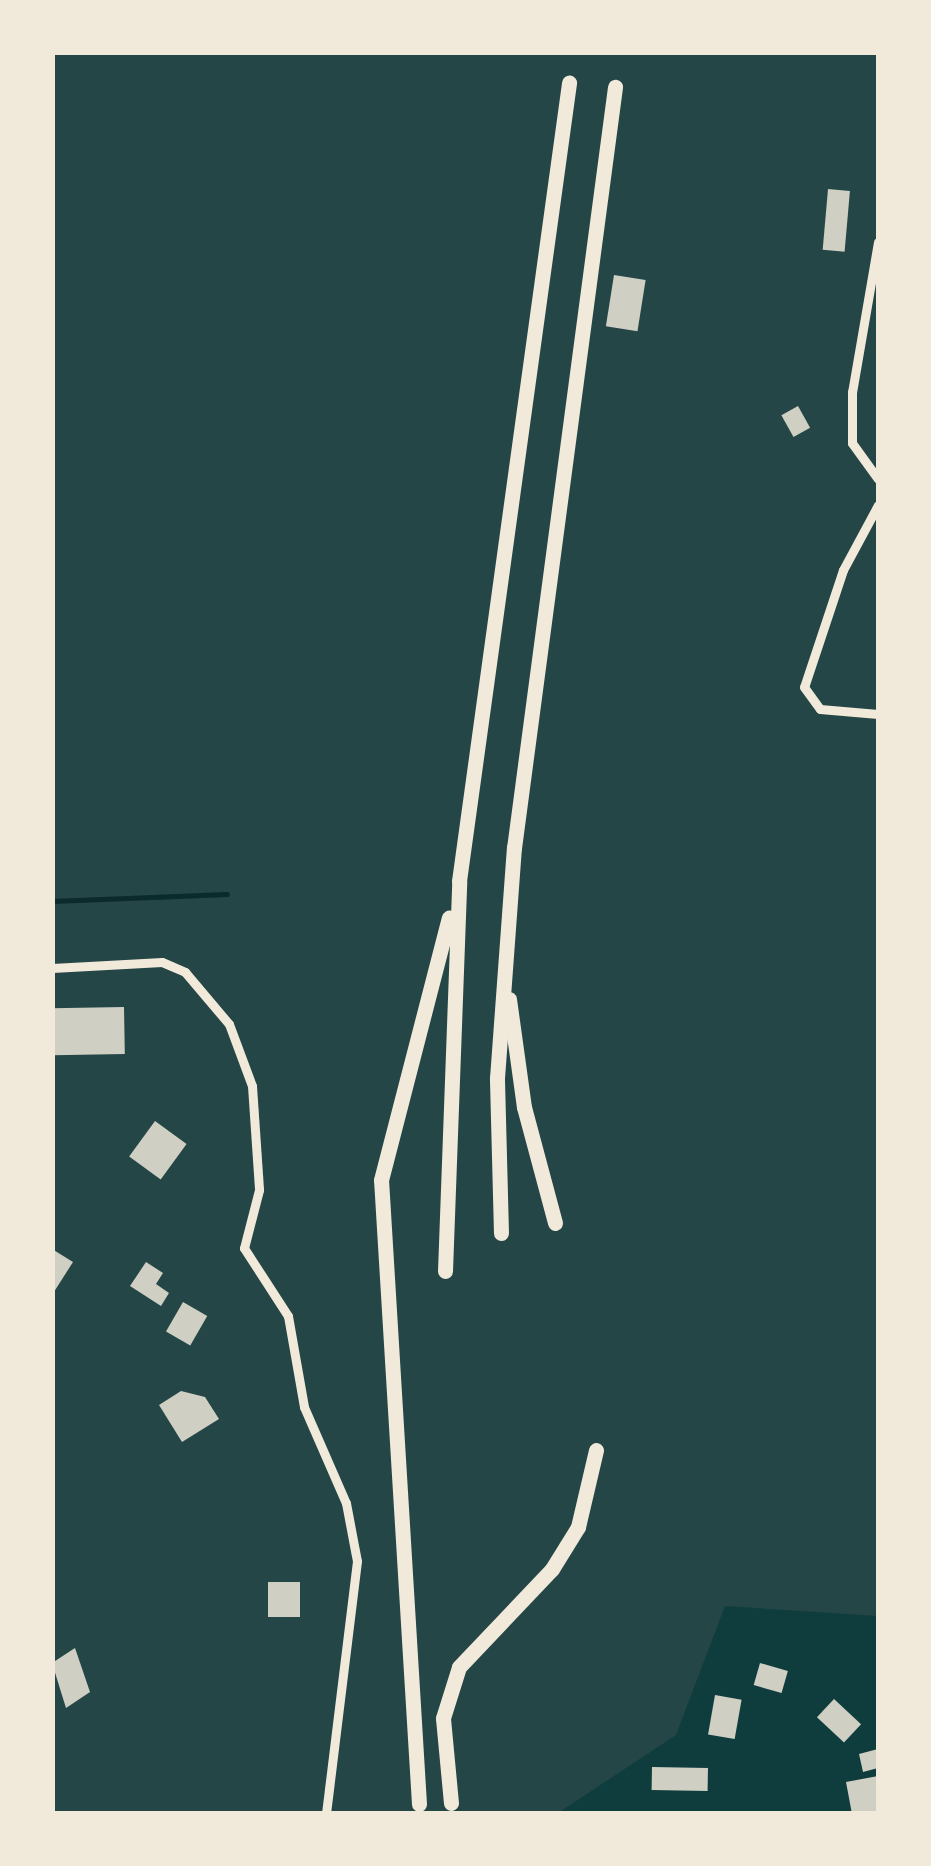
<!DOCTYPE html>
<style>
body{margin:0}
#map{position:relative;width:931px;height:1866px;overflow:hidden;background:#0f3d3e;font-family:"PT Serif",serif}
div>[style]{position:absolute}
.green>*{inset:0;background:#244646}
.stream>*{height:5px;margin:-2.5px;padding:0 2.5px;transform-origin:2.5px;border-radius:2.5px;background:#0a2a2b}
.building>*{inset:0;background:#cfcfc3;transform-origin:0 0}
.minor>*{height:9px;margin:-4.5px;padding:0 4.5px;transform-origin:4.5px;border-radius:4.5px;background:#f1e9da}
.motorway>*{height:15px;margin:-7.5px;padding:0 7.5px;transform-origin:7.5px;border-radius:7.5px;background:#f1e9da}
span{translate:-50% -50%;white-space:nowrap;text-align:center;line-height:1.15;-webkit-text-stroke:8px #f1e9da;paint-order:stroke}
.frame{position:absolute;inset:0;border:55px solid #f1e9da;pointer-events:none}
</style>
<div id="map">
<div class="green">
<i style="clip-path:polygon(52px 53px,878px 53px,878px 1616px,725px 1606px,676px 1735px,558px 1813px,53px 1813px)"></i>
</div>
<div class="stream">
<i style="left:52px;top:901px;width:175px;rotate:-2.3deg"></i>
</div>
<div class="building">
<i style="left:828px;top:189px;width:22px;height:61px;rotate:5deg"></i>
<i style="left:614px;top:275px;width:32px;height:52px;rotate:9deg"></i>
<i style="left:798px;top:406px;width:25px;height:19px;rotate:61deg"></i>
<i style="left:124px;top:1007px;width:47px;height:72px;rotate:89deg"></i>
<i style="left:155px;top:1121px;width:39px;height:44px;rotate:36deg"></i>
<i style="clip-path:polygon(52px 1249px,73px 1262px,52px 1295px)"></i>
<i style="clip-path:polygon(146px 1262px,163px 1273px,156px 1284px,169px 1293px,161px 1306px,130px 1286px)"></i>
<i style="left:183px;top:1302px;width:28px;height:34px;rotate:30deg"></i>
<i style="clip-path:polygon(181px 1391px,205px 1397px,219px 1419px,182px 1442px,159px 1405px)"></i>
<i style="left:268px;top:1582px;width:32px;height:35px"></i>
<i style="clip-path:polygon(75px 1648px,90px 1692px,66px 1708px,52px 1663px)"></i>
<i style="left:760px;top:1663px;width:29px;height:23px;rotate:16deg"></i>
<i style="left:715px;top:1695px;width:27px;height:40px;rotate:10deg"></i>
<i style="left:834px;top:1699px;width:37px;height:25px;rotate:43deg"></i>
<i style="clip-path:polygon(878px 1749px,878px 1768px,863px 1772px,859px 1754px)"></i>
<i style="left:652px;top:1767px;width:56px;height:23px;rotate:1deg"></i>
<i style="clip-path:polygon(878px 1776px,878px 1814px,852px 1814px,846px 1782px)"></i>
</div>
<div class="minor">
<i style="left:878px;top:242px;width:152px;rotate:99.8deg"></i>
<i style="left:852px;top:392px;width:51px;rotate:90deg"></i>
<i style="left:852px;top:443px;width:44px;rotate:54.2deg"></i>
<i style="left:878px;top:505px;width:74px;rotate:118.3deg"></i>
<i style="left:843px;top:570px;width:123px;rotate:108.4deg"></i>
<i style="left:804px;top:687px;width:27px;rotate:54deg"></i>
<i style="left:820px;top:709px;width:58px;rotate:4.9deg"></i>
<i style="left:52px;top:968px;width:110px;rotate:-3.1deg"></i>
<i style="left:162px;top:962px;width:25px;rotate:23deg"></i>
<i style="left:185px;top:972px;width:68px;rotate:49.8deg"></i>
<i style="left:229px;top:1024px;width:66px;rotate:69.6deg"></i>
<i style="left:252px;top:1086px;width:104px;rotate:86.1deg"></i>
<i style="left:259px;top:1190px;width:60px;rotate:104.5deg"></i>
<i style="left:244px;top:1248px;width:81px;rotate:57.1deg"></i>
<i style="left:288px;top:1316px;width:92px;rotate:80deg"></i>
<i style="left:304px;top:1407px;width:105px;rotate:66.4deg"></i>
<i style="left:346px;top:1503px;width:59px;rotate:79.3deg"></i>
<i style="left:357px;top:1561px;width:255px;rotate:97deg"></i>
</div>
<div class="motorway">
<i style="left:509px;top:999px;width:109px;rotate:82.1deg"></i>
<i style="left:524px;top:1107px;width:120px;rotate:75deg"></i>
<i style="left:501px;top:1233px;width:155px;rotate:-91.5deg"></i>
<i style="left:497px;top:1078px;width:231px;rotate:-85.8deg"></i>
<i style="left:514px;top:848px;width:768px;rotate:-82.44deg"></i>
<i style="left:445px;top:1271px;width:390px;rotate:-87.9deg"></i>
<i style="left:459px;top:881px;width:806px;rotate:-82.15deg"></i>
<i style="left:451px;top:1803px;width:85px;rotate:-95.4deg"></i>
<i style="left:443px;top:1718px;width:53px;rotate:-72.6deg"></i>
<i style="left:459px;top:1667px;width:135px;rotate:-46.5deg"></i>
<i style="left:552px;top:1569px;width:49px;rotate:-58.2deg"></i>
<i style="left:578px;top:1527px;width:79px;rotate:-76.8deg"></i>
<i style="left:419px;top:1804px;width:625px;rotate:-93.48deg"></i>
<i style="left:381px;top:1180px;width:271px;rotate:-75.5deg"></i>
</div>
<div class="frame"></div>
</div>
